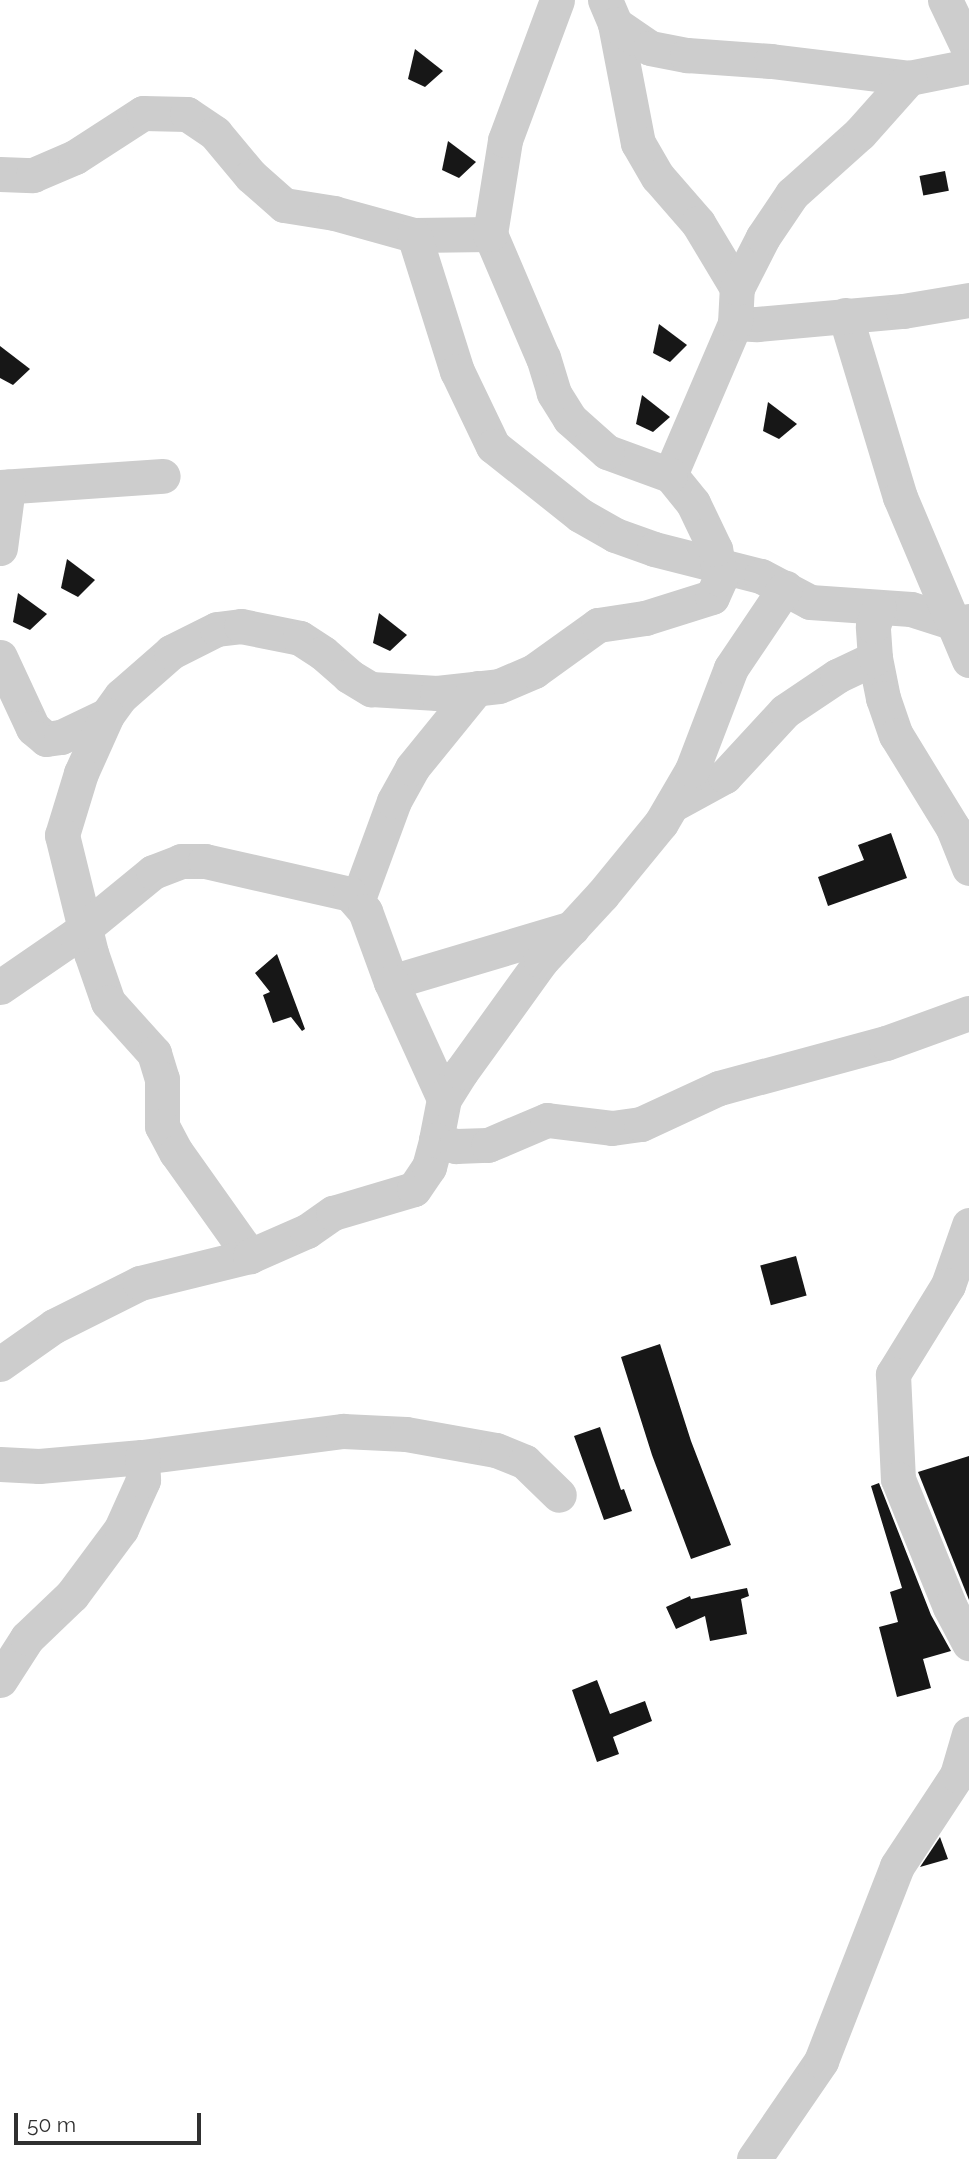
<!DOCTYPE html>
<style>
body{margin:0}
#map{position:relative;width:969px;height:2159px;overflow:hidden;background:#fff;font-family:Raleway,sans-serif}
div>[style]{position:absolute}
.building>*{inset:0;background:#171717;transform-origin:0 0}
.minor>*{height:35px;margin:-17.5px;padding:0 17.5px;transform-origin:17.5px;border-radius:17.5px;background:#cdcdcd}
span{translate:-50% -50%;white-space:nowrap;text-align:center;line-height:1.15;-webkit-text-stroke:7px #fff;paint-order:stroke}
.scale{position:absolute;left:14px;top:2113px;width:187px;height:32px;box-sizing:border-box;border:4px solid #303030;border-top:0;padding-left:9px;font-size:21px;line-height:24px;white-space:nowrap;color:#303030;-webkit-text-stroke:5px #fff;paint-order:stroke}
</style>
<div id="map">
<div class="building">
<i style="clip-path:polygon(415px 49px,443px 71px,425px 87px,408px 79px)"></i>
<i style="clip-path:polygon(448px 141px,476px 162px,459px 178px,442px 170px)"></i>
<i style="left:945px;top:171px;width:20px;height:26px;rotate:79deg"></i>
<i style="clip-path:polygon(659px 324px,687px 345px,670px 362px,653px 353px)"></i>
<i style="clip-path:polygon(0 346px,30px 369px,13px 385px,0 378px)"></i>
<i style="clip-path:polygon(642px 395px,670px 417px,653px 432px,636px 424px)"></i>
<i style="clip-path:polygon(768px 402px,797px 424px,779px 439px,763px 431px)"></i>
<i style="clip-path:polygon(67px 559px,95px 580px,78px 597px,61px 588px)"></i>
<i style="clip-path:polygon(18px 593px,47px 614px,30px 630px,13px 622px)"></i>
<i style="clip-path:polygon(379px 613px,407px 635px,390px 651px,373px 643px)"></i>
<i style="clip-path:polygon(891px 833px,907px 878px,828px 906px,818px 877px,864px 860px,858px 845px)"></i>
<i style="clip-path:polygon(277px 954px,305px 1029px,302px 1031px,291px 1017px,273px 1023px,263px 995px,270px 992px,255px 973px)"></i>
<i style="left:796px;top:1256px;width:41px;height:37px;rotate:75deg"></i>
<i style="clip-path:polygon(660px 1344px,691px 1441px,731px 1545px,691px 1559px,652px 1455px,621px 1357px)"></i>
<i style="clip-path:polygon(600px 1427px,621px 1490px,624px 1489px,632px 1511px,604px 1520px,574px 1436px)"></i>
<i style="clip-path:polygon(969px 1456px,969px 1600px,918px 1472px)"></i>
<i style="clip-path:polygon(879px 1483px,931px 1615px,951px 1651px,923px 1659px,931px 1688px,897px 1697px,879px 1627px,898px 1622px,890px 1592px,902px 1588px,871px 1486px)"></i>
<i style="clip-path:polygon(747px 1588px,749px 1596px,741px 1599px,747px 1634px,710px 1641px,705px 1616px,676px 1629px,666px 1607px,690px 1596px,691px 1599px)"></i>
<i style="clip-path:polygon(597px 1680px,610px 1714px,645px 1701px,652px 1721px,613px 1737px,619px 1754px,597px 1762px,572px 1690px)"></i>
<i style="clip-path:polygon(940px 1837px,948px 1859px,920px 1867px)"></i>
</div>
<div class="minor">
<i style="left:605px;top:0;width:26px;rotate:67deg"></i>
<i style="left:615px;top:24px;width:121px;rotate:79.1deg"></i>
<i style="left:638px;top:143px;width:39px;rotate:60deg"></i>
<i style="left:658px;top:177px;width:61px;rotate:49deg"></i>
<i style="left:698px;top:223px;width:76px;rotate:59deg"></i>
<i style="left:945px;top:0;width:55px;rotate:64.4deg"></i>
<i style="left:615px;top:24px;width:42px;rotate:34.4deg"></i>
<i style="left:650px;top:48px;width:38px;rotate:11deg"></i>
<i style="left:687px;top:55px;width:84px;rotate:4.1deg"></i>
<i style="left:771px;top:61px;width:139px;rotate:7deg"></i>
<i style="left:909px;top:78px;width:61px;rotate:-11.3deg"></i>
<i style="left:0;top:174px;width:33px;rotate:2deg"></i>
<i style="left:33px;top:175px;width:46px;rotate:-23.2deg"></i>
<i style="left:75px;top:157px;width:81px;rotate:-32.9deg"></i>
<i style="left:143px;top:113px;width:44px;rotate:1.3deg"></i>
<i style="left:187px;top:114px;width:34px;rotate:34deg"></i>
<i style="left:215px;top:133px;width:56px;rotate:50.1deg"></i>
<i style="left:251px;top:176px;width:44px;rotate:41.3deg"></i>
<i style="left:284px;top:205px;width:51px;rotate:9.1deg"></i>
<i style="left:334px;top:213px;width:83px;rotate:15.4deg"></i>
<i style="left:414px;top:235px;width:76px;rotate:-0.8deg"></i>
<i style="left:414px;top:235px;width:143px;rotate:72.5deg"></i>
<i style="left:457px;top:371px;width:83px;rotate:64.4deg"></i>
<i style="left:493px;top:446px;width:111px;rotate:38.4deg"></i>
<i style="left:580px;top:515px;width:40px;rotate:29.7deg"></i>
<i style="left:615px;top:535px;width:41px;rotate:19.7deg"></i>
<i style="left:654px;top:549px;width:110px;rotate:14.2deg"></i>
<i style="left:761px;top:576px;width:55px;rotate:28deg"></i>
<i style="left:810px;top:602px;width:101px;rotate:4deg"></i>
<i style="left:911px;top:609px;width:46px;rotate:17.7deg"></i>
<i style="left:955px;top:623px;width:14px;rotate:-8deg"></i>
<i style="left:845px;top:315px;width:190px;rotate:73.2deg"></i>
<i style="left:900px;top:497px;width:177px;rotate:67.1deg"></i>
<i style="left:735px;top:323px;width:22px;rotate:3deg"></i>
<i style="left:757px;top:324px;width:147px;rotate:-5.1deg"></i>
<i style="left:903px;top:311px;width:67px;rotate:-9.5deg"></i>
<i style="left:670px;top:475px;width:165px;rotate:-66.8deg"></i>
<i style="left:735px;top:323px;width:35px;rotate:-87deg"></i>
<i style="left:737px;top:288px;width:57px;rotate:-63deg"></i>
<i style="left:763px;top:237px;width:52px;rotate:-56deg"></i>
<i style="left:792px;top:194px;width:91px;rotate:-41.9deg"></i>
<i style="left:860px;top:133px;width:74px;rotate:-48.3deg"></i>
<i style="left:0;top:487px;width:163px;rotate:-3.9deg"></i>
<i style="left:0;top:548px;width:62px;rotate:-82.5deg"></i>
<i style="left:0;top:657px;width:78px;rotate:65.1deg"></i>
<i style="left:33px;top:728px;width:17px;rotate:40deg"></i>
<i style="left:46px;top:739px;width:15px;rotate:-8deg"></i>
<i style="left:61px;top:737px;width:51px;rotate:-25.6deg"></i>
<i style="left:107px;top:715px;width:24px;rotate:-54deg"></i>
<i style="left:121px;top:696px;width:67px;rotate:-41.3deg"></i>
<i style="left:171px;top:652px;width:51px;rotate:-26.6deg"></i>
<i style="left:217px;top:629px;width:24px;rotate:-7deg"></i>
<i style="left:241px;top:626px;width:60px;rotate:11.5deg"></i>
<i style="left:300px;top:638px;width:27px;rotate:33deg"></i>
<i style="left:323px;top:653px;width:35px;rotate:41deg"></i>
<i style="left:349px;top:676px;width:26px;rotate:31deg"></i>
<i style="left:371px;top:689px;width:66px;rotate:3.5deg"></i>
<i style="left:437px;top:693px;width:62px;rotate:-6.4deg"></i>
<i style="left:499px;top:686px;width:38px;rotate:-23deg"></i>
<i style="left:534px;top:671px;width:79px;rotate:-35.7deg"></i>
<i style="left:598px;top:625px;width:48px;rotate:-8.5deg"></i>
<i style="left:645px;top:618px;width:70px;rotate:-17.4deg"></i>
<i style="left:712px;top:597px;width:20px;rotate:-66deg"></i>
<i style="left:720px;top:579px;width:30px;rotate:-99deg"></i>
<i style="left:715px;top:549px;width:51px;rotate:-115.6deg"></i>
<i style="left:693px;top:503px;width:36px;rotate:-129deg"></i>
<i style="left:670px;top:475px;width:67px;rotate:-159.9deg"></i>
<i style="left:607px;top:452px;width:50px;rotate:-138.3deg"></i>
<i style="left:570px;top:419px;width:31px;rotate:-122deg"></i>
<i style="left:554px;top:393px;width:37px;rotate:-107deg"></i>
<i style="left:543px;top:358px;width:135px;rotate:-113.1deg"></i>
<i style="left:490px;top:234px;width:95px;rotate:-80.9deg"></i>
<i style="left:505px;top:140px;width:149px;rotate:-69.6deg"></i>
<i style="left:875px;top:658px;width:41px;rotate:78.7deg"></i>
<i style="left:883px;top:698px;width:39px;rotate:71deg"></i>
<i style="left:896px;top:735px;width:109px;rotate:58.5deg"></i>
<i style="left:953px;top:828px;width:43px;rotate:68.2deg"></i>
<i style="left:107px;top:715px;width:64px;rotate:114.1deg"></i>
<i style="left:81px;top:773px;width:65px;rotate:107deg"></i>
<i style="left:62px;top:835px;width:122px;rotate:76.2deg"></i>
<i style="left:91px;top:953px;width:52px;rotate:70.9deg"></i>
<i style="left:108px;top:1002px;width:69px;rotate:48deg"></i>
<i style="left:154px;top:1053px;width:27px;rotate:73deg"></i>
<i style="left:162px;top:1079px;width:47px;rotate:90deg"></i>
<i style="left:162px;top:1126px;width:30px;rotate:62deg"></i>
<i style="left:176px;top:1152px;width:128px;rotate:54.6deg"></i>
<i style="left:672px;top:805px;width:60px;rotate:-28.7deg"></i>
<i style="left:725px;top:776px;width:88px;rotate:-47.3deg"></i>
<i style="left:785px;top:711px;width:63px;rotate:-33.9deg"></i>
<i style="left:837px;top:676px;width:42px;rotate:-25.3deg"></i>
<i style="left:875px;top:658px;width:32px;rotate:-94deg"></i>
<i style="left:873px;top:626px;width:19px;rotate:-72deg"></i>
<i style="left:358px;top:899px;width:104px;rotate:-69.8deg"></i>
<i style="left:394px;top:801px;width:38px;rotate:-61deg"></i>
<i style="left:412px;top:768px;width:103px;rotate:-50.9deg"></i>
<i style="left:391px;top:982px;width:189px;rotate:-16.6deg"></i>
<i style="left:0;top:987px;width:92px;rotate:-34.4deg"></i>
<i style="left:76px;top:935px;width:99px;rotate:-39.3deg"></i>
<i style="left:153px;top:872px;width:30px;rotate:-21deg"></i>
<i style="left:181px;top:861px;width:24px"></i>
<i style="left:205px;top:861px;width:149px;rotate:12.8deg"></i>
<i style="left:350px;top:894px;width:23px;rotate:49deg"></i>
<i style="left:365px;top:911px;width:76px;rotate:69.9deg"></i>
<i style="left:391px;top:982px;width:128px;rotate:65.6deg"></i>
<i style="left:436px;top:1140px;width:42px;rotate:-79deg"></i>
<i style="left:444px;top:1099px;width:32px;rotate:-58deg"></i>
<i style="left:461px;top:1072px;width:137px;rotate:-54.2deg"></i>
<i style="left:541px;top:961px;width:90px;rotate:-47.3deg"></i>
<i style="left:602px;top:895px;width:93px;rotate:-50.7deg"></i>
<i style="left:661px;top:823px;width:61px;rotate:-59.7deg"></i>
<i style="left:692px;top:770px;width:109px;rotate:-69.1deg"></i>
<i style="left:731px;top:668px;width:97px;rotate:-56deg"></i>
<i style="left:969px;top:1225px;width:64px;rotate:109.3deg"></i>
<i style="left:948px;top:1285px;width:105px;rotate:121.7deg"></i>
<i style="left:893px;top:1374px;width:105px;rotate:87.3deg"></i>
<i style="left:898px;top:1479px;width:138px;rotate:67.9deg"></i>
<i style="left:950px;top:1607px;width:41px;rotate:62.2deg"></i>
<i style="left:0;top:1364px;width:66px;rotate:-35.1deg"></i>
<i style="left:54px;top:1326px;width:96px;rotate:-26.6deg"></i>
<i style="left:140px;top:1283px;width:113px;rotate:-13.8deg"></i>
<i style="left:250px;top:1256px;width:62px;rotate:-23.7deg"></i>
<i style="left:307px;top:1231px;width:32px;rotate:-35deg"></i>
<i style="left:333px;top:1213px;width:84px;rotate:-16.5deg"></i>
<i style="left:414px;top:1189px;width:27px;rotate:-56deg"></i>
<i style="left:429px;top:1167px;width:28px;rotate:-75deg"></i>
<i style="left:436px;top:1140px;width:21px;rotate:17deg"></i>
<i style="left:456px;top:1146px;width:32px;rotate:-2deg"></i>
<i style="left:488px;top:1145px;width:64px;rotate:-23deg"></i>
<i style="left:547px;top:1120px;width:65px;rotate:7deg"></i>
<i style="left:612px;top:1128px;width:29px;rotate:-8deg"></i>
<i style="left:641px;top:1124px;width:86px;rotate:-24.8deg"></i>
<i style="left:719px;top:1088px;width:173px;rotate:-15.1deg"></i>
<i style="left:886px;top:1043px;width:88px;rotate:-19.9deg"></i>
<i style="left:0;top:1464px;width:39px;rotate:3deg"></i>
<i style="left:39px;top:1466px;width:103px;rotate:-5deg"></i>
<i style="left:142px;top:1457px;width:203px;rotate:-7.4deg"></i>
<i style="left:343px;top:1431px;width:63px;rotate:2.7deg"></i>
<i style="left:406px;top:1434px;width:91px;rotate:10.1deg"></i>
<i style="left:496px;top:1450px;width:31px;rotate:22deg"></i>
<i style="left:525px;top:1462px;width:47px;rotate:44.1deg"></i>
<i style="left:0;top:1680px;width:50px;rotate:-57.3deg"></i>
<i style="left:27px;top:1638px;width:62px;rotate:-43.7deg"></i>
<i style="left:72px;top:1595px;width:82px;rotate:-53.4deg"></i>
<i style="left:121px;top:1529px;width:54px;rotate:-65.8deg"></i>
<i style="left:143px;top:1480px;width:23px;rotate:-92deg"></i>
<i style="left:754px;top:2159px;width:119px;rotate:-55.6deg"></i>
<i style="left:821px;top:2061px;width:209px;rotate:-68.7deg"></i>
<i style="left:897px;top:1866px;width:109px;rotate:-56.6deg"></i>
<i style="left:957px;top:1775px;width:43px;rotate:-73.7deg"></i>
</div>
<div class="scale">50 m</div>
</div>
